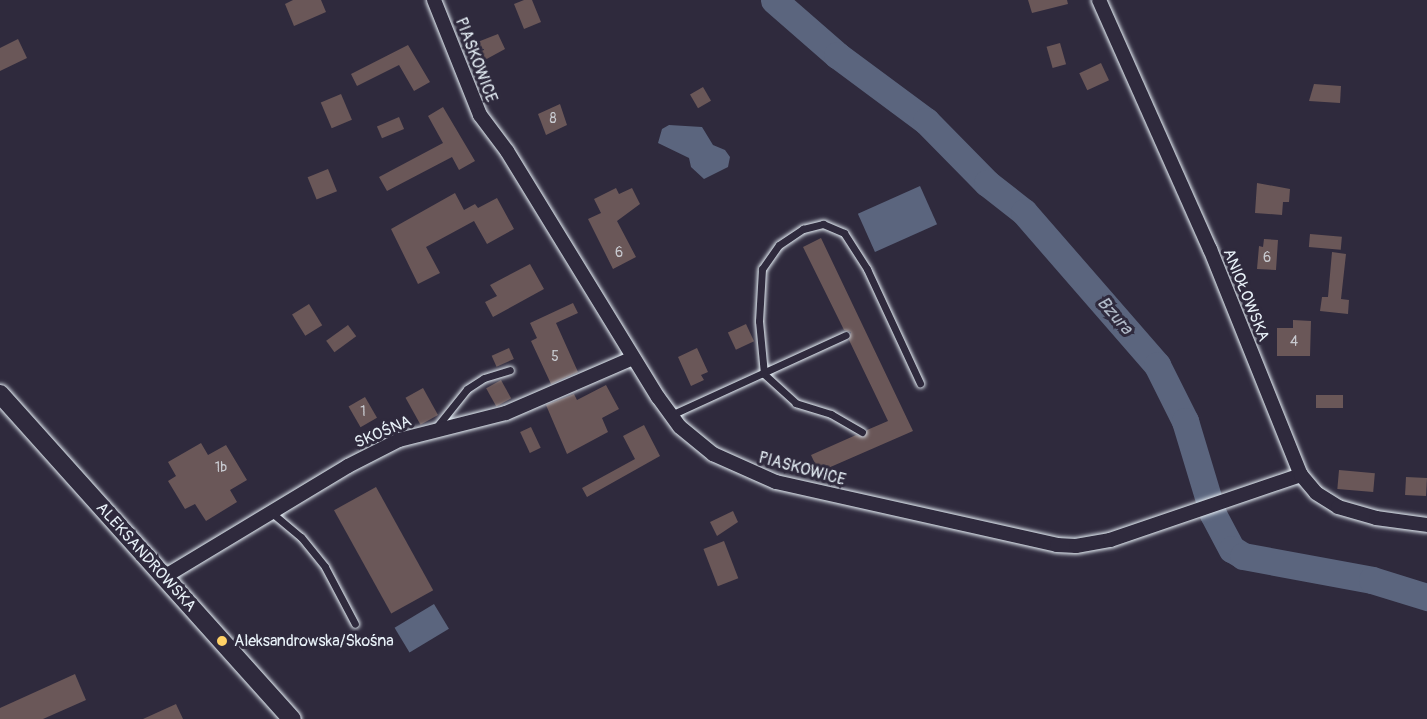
<!DOCTYPE html>
<meta charset="utf-8">
<style>
body{margin:0}
#map{position:relative;width:1427px;height:719px;overflow:hidden;background:#2f2a3d;font-family:Pangolin,sans-serif}
div>[style]{position:absolute}
.water>*{inset:0;background:#5b657e;transform-origin:0 0}
.river>*{height:27px;margin:-13.5px;padding:0 13.5px;transform-origin:13.5px;border-radius:13.5px;background:#5b657e}
.building>*{inset:0;background:#6a5758;transform-origin:0 0}
.roads{filter:drop-shadow(0 0 2px #e8f1f8) drop-shadow(0 0 2px #e8f1f8)}
.service>*{height:7px;margin:-3.5px;padding:0 3.5px;transform-origin:3.5px;border-radius:3.5px;background:#2f2a3d}
.minor>*{height:14px;margin:-7px;padding:0 7px;transform-origin:7px;border-radius:7px;background:#2f2a3d}
.secondary>*{height:18px;margin:-9px;padding:0 9px;transform-origin:9px;border-radius:9px;background:#2f2a3d}
.dots>*{width:16px;height:16px;translate:-50% -50%;box-sizing:border-box;border:3px solid #2f2a3d;border-radius:50%}
span{translate:-50% -50%;white-space:nowrap;text-align:center;line-height:1.15;-webkit-text-stroke:6px #2f2a3d;paint-order:stroke}
.number-label{font-size:14px;color:#c8cad0}
.number-label span{-webkit-text-stroke-width:0}
.street-label{font-size:16px;color:#e8f1f8}
.poi-label{font-size:16px;color:#e8f1f8}
.left{translate:0 -50%;text-align:left}
.water-label{font-size:18px;color:#b0b9c7;font-style:italic}
</style>
<div id="map">
<div class="water">
<i style="clip-path:polygon(669px 125px,702px 127px,713px 145px,725px 150px,730px 157px,728px 167px,704px 179px,691px 167px,689px 158px,658px 143px,662px 129px)"></i>
<i style="left:920px;top:186px;width:42px;height:68px;rotate:66deg"></i>
<i style="left:434px;top:604px;width:29px;height:46px;rotate:59deg"></i>
</div>
<div class="river">
<i style="left:774px;top:0;width:84px;rotate:41.1deg"></i>
<i style="left:837px;top:55px;width:111px;rotate:36.6deg"></i>
<i style="left:926px;top:121px;width:87px;rotate:45.5deg"></i>
<i style="left:987px;top:183px;width:47px;rotate:38.1deg"></i>
<i style="left:1024px;top:212px;width:203px;rotate:49deg"></i>
<i style="left:1157px;top:365px;width:63px;rotate:63.4deg"></i>
<i style="left:1185px;top:421px;width:97px;rotate:73.2deg"></i>
<i style="left:1213px;top:514px;width:40px;rotate:62deg"></i>
<i style="left:1232px;top:549px;width:13px;rotate:32deg"></i>
<i style="left:1243px;top:556px;width:131px;rotate:10.5deg"></i>
<i style="left:1372px;top:580px;width:58px;rotate:17.2deg"></i>
</div>
<div class="building">
<i style="clip-path:polygon(293px 0,321px 0,326px 12px,294px 26px,285px 4px)"></i>
<i style="clip-path:polygon(524px 0,532px 0,541px 22px,524px 29px,514px 4px)"></i>
<i style="clip-path:polygon(1028px 0,1067px 0,1068px 4px,1032px 13px)"></i>
<i style="clip-path:polygon(498px 34px,505px 49px,483px 61px,475px 43px)"></i>
<i style="clip-path:polygon(18px 39px,27px 58px,0 71px,0 48px)"></i>
<i style="left:1060px;top:43px;width:22px;height:14px;rotate:74deg"></i>
<i style="clip-path:polygon(408px 45px,430px 82px,414px 91px,399px 65px,357px 86px,351px 74px)"></i>
<i style="left:1101px;top:63px;width:19px;height:24px;rotate:65deg"></i>
<i style="clip-path:polygon(1314px 84px,1341px 86px,1340px 103px,1309px 101px)"></i>
<i style="left:703px;top:87px;width:16px;height:15px;rotate:60deg"></i>
<i style="left:341px;top:94px;width:28px;height:22px;rotate:67deg"></i>
<i style="clip-path:polygon(560px 104px,567px 125px,546px 135px,538px 114px)"></i>
<i style="clip-path:polygon(443px 107px,475px 161px,459px 170px,452px 157px,387px 191px,379px 177px,443px 143px,428px 116px)"></i>
<i style="left:399px;top:117px;width:13px;height:24px;rotate:67deg"></i>
<i style="left:328px;top:169px;width:24px;height:22px;rotate:68deg"></i>
<i style="clip-path:polygon(1257px 183px,1290px 189px,1289px 202px,1283px 202px,1282px 215px,1255px 213px)"></i>
<i style="clip-path:polygon(616px 188px,619px 194px,632px 188px,640px 204px,617px 221px,636px 257px,613px 269px,588px 219px,601px 213px,594px 199px)"></i>
<i style="clip-path:polygon(455px 193px,464px 210px,475px 204px,478px 208px,497px 198px,514px 229px,487px 244px,474px 221px,426px 247px,440px 273px,418px 284px,391px 229px)"></i>
<i style="left:1310px;top:234px;width:32px;height:13px;rotate:5deg"></i>
<i style="clip-path:polygon(821px 238px,913px 431px,819px 472px,811px 455px,856px 435px,864px 437px,867px 430px,888px 421px,849px 340px,851px 332px,844px 330px,803px 247px)"></i>
<i style="clip-path:polygon(1264px 239px,1278px 240px,1276px 270px,1257px 269px,1259px 246px,1263px 247px)"></i>
<i style="clip-path:polygon(1332px 252px,1346px 254px,1341px 299px,1349px 300px,1348px 314px,1320px 311px,1322px 297px,1328px 297px)"></i>
<i style="clip-path:polygon(530px 264px,544px 289px,493px 317px,485px 302px,497px 296px,490px 285px)"></i>
<i style="clip-path:polygon(573px 303px,578px 313px,556px 323px,578px 372px,551px 384px,531px 341px,537px 338px,530px 323px)"></i>
<i style="left:309px;top:304px;width:25px;height:20px;rotate:58deg"></i>
<i style="clip-path:polygon(1293px 320px,1311px 321px,1310px 356px,1277px 356px,1277px 328px,1293px 328px)"></i>
<i style="left:746px;top:324px;width:19px;height:20px;rotate:65deg"></i>
<i style="left:348px;top:325px;width:14px;height:27px;rotate:54deg"></i>
<i style="left:509px;top:348px;width:12px;height:19px;rotate:66deg"></i>
<i style="clip-path:polygon(697px 348px,708px 372px,701px 375px,704px 380px,691px 386px,678px 357px)"></i>
<i style="left:501px;top:380px;width:21px;height:17px;rotate:61deg"></i>
<i style="clip-path:polygon(606px 385px,619px 409px,602px 418px,608px 432px,567px 454px,546px 405px,574px 394px,577px 400px)"></i>
<i style="left:423px;top:388px;width:31px;height:20px;rotate:61deg"></i>
<i style="left:1343px;top:395px;width:13px;height:27px;rotate:90deg"></i>
<i style="left:365px;top:397px;width:24px;height:19px;rotate:60deg"></i>
<i style="clip-path:polygon(644px 425px,660px 456px,587px 497px,582px 488px,635px 459px,623px 436px)"></i>
<i style="left:531px;top:427px;width:23px;height:12px;rotate:65deg"></i>
<i style="clip-path:polygon(201px 443px,208px 455px,226px 445px,247px 480px,230px 490px,237px 502px,206px 521px,195px 504px,185px 509px,168px 481px,176px 476px,168px 462px)"></i>
<i style="left:1339px;top:470px;width:36px;height:19px;rotate:5deg"></i>
<i style="left:1406px;top:477px;width:21px;height:18px;rotate:3deg"></i>
<i style="left:376px;top:487px;width:118px;height:48px;rotate:61deg"></i>
<i style="clip-path:polygon(733px 511px,738px 522px,717px 536px,710px 522px)"></i>
<i style="left:724px;top:541px;width:40px;height:22px;rotate:69deg"></i>
<i style="clip-path:polygon(75px 674px,86px 700px,43px 719px,0 719px,0 708px)"></i>
<i style="clip-path:polygon(176px 704px,183px 719px,143px 719px)"></i>
</div>
<div class="roads">
<div class="service">
<i style="left:671px;top:415px;width:192px;rotate:-24.6deg"></i>
<i style="left:435px;top:429px;width:51px;rotate:-51.3deg"></i>
<i style="left:467px;top:389px;width:20px;rotate:-33deg"></i>
<i style="left:484px;top:378px;width:27px;rotate:-17deg"></i>
<i style="left:862px;top:432px;width:36px;rotate:-150deg"></i>
<i style="left:831px;top:414px;width:37px;rotate:-163deg"></i>
<i style="left:796px;top:403px;width:43px;rotate:-137.8deg"></i>
<i style="left:764px;top:374px;width:53px;rotate:-95.4deg"></i>
<i style="left:759px;top:321px;width:52px;rotate:-86.7deg"></i>
<i style="left:762px;top:269px;width:29px;rotate:-55deg"></i>
<i style="left:779px;top:245px;width:29px;rotate:-34deg"></i>
<i style="left:803px;top:229px;width:21px;rotate:-14deg"></i>
<i style="left:823px;top:224px;width:23px;rotate:23deg"></i>
<i style="left:844px;top:233px;width:43px;rotate:57.4deg"></i>
<i style="left:867px;top:269px;width:126px;rotate:65.1deg"></i>
<i style="left:272px;top:513px;width:38px;rotate:40deg"></i>
<i style="left:301px;top:537px;width:38px;rotate:51deg"></i>
<i style="left:325px;top:567px;width:64px;rotate:62.2deg"></i>
</div>
<div class="minor">
<i style="left:434px;top:0;width:124px;rotate:68.2deg"></i>
<i style="left:480px;top:115px;width:45px;rotate:53.1deg"></i>
<i style="left:507px;top:151px;width:289px;rotate:58.5deg"></i>
<i style="left:658px;top:397px;width:37px;rotate:54deg"></i>
<i style="left:680px;top:427px;width:43px;rotate:39.3deg"></i>
<i style="left:713px;top:454px;width:69px;rotate:24deg"></i>
<i style="left:776px;top:482px;width:288px;rotate:12.6deg"></i>
<i style="left:1057px;top:545px;width:19px;rotate:3deg"></i>
<i style="left:1076px;top:546px;width:35px;rotate:-10deg"></i>
<i style="left:1110px;top:540px;width:202px;rotate:-18.8deg"></i>
<i style="left:1099px;top:0;width:273px;rotate:66deg"></i>
<i style="left:1210px;top:249px;width:244px;rotate:68.1deg"></i>
<i style="left:1301px;top:475px;width:23px;rotate:50deg"></i>
<i style="left:1316px;top:493px;width:26px;rotate:32deg"></i>
<i style="left:1338px;top:507px;width:40px;rotate:16deg"></i>
<i style="left:1376px;top:518px;width:51px;rotate:7.8deg"></i>
<i style="left:164px;top:577px;width:215px;rotate:-31.1deg"></i>
<i style="left:348px;top:466px;width:57px;rotate:-27deg"></i>
<i style="left:399px;top:440px;width:110px;rotate:-14.2deg"></i>
<i style="left:506px;top:413px;width:138px;rotate:-23.4deg"></i>
</div>
<div class="secondary">
<i style="left:0;top:394px;width:437px;rotate:48.1deg"></i>
</div>
</div>
<div class="dots">
<i style="left:222px;top:641px;background:#ffd166"></i>
</div>
<div class="number-label">
<span style="left:553px;top:119px">8</span>
<span style="left:619px;top:253px">6</span>
<span style="left:1267px;top:258px">6</span>
<span style="left:1294px;top:342px">4</span>
<span style="left:555px;top:357px">5</span>
<span style="left:363px;top:412px">1</span>
<span style="left:221px;top:468px">1b</span>
</div>
<div class="street-label">
<span style="left:476px;top:60px;rotate:69deg">PIASKOWICE</span>
<span style="left:1246px;top:295px;rotate:68deg">ANIOŁOWSKA</span>
<span style="left:383px;top:432px;rotate:-23deg">SKOŚNA</span>
<span style="left:802px;top:469px;rotate:15deg">PIASKOWICE</span>
<span style="left:146px;top:557px;rotate:48deg">ALEKSANDROWSKA</span>
</div>
<div class="poi-label">
<span class="left" style="left:234px;top:641px">Aleksandrowska/Skośna</span>
</div>
<div class="water-label">
<span style="left:1114px;top:316px;rotate:49deg">Bzura</span>
</div>
</div>
